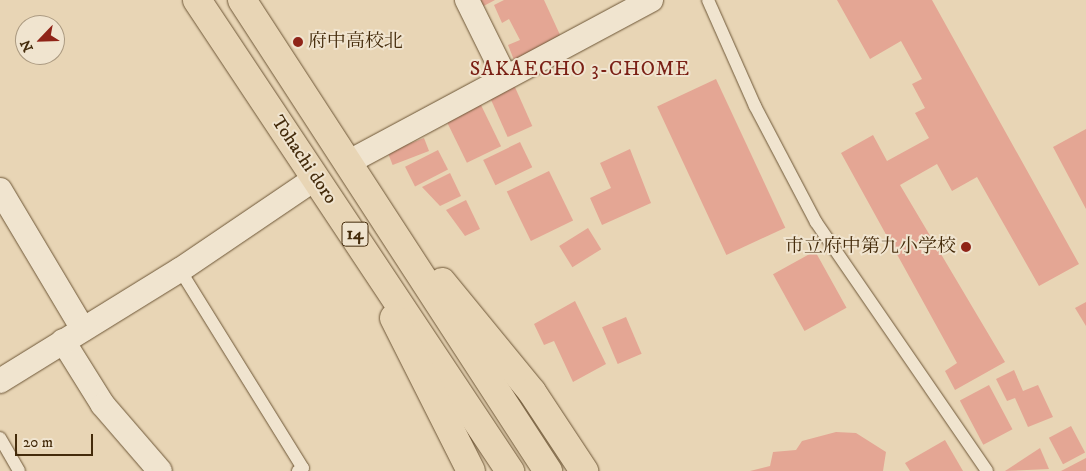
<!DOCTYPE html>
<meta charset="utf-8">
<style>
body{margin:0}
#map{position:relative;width:1086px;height:471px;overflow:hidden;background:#e8d5b5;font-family:"IM FELL DW Pica","Noto Serif JP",serif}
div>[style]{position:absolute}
.building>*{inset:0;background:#e4a694;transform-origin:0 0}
.roads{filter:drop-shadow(0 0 1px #6d5636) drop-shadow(0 0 1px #6d5636)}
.lane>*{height:12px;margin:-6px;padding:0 6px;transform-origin:6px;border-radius:6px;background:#f0e4cf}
.street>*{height:24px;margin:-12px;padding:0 12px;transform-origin:12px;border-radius:12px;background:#f0e4cf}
.primary>*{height:28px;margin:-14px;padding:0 14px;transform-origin:14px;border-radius:14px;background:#e8d5b5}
.dots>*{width:14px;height:14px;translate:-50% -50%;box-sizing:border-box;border:2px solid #f0e4cf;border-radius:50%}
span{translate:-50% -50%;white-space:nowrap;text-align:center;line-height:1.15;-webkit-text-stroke:4px #f0e4cf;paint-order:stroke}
.shield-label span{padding:1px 4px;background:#f0e4cf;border:1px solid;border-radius:4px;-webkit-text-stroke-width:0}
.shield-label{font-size:18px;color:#442b0b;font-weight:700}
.poi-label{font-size:19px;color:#442b0b}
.left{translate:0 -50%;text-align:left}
.right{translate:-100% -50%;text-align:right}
.street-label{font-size:19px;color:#442b0b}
.neighbourhood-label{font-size:20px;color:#7a1f14;letter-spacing:1px}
.north{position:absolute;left:15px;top:15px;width:50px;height:50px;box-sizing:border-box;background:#f0e4cf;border:1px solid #ab9a81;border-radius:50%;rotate:246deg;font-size:14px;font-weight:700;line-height:20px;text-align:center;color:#442b0b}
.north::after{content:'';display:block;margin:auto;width:18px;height:22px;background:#8f2418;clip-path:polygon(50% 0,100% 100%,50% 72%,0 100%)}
.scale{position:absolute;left:15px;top:434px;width:78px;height:22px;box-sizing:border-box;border:2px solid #442b0b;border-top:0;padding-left:6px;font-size:15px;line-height:18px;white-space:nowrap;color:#442b0b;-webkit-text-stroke:4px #f0e4cf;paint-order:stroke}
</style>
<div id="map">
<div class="building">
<i style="clip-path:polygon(474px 0,495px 0,478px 9px)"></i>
<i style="clip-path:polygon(504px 0,544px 0,561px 37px,514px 60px,508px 45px,520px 40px,509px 19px,502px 23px,494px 5px)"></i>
<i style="clip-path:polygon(837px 0,932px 0,1079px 264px,1039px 286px,977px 177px,952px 191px,937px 164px,900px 185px,1005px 362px,955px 390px,945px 371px,957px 363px,841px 153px,873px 135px,887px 161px,929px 138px,915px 113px,925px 108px,912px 84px,922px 79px,901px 41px,870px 59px)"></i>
<i style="left:716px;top:79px;width:164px;height:65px;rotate:65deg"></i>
<i style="left:514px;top:85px;width:45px;height:27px;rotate:66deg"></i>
<i style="left:480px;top:103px;width:48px;height:38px;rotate:64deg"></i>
<i style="clip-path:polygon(1086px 129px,1086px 209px,1053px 147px)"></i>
<i style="left:424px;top:138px;width:14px;height:39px;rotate:69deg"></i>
<i style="left:520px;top:142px;width:28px;height:41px;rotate:64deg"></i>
<i style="clip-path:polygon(630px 149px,651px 203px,602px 225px,590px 198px,611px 188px,600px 163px)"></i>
<i style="left:438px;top:150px;width:22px;height:37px;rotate:63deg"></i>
<i style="left:549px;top:171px;width:55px;height:47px;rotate:64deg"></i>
<i style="clip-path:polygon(450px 173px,461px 196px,440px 206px,422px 187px)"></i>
<i style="clip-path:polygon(466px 200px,480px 229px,465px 236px,446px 210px)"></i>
<i style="left:588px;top:228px;width:25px;height:34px;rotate:58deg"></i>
<i style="left:815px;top:251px;width:65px;height:48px;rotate:61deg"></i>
<i style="clip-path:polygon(575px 301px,606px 364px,573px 382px,554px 341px,544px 345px,534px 324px)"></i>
<i style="clip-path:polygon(1086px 302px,1086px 326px,1075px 308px)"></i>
<i style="left:626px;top:317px;width:40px;height:26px;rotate:67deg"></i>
<i style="clip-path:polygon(1014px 370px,1023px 391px,1038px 385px,1053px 417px,1028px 427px,1015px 398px,1007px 401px,996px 379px)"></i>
<i style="left:989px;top:385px;width:50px;height:33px;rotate:62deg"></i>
<i style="left:1071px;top:426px;width:30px;height:25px;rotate:62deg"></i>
<i style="clip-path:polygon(836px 432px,856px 433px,886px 452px,883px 471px,750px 471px,770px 466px,773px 452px,796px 450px,802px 441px)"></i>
<i style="clip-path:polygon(945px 440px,963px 471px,910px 471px,905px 463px)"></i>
<i style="clip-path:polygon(1040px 448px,1049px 469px,1005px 471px)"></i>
<i style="clip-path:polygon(1086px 458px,1086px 471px,1061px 471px)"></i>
</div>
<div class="roads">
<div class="lane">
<i style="left:708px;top:0;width:116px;rotate:66.1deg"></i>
<i style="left:755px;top:106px;width:131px;rotate:62.3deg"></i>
<i style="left:816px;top:222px;width:302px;rotate:55.5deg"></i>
<i style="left:180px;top:270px;width:233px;rotate:58.2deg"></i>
<i style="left:303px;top:468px;width:6px;rotate:149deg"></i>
<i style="left:0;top:438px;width:38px;rotate:60deg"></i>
</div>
<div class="street">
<i style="left:467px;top:0;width:84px;rotate:63.7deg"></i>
<i style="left:347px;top:163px;width:345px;rotate:-28.2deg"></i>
<i style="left:0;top:190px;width:162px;rotate:59.2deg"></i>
<i style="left:63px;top:341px;width:75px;rotate:58deg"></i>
<i style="left:103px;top:405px;width:87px;rotate:49.2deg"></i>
<i style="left:0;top:381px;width:211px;rotate:-31.7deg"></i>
<i style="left:180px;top:270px;width:164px;rotate:-34.1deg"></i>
</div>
<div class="primary">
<i style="left:197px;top:0;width:566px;rotate:56.39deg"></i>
<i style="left:242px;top:0;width:562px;rotate:56.99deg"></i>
<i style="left:442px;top:282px;width:142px;rotate:50.7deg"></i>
<i style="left:532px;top:392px;width:95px;rotate:56.6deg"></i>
<i style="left:394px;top:318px;width:171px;rotate:63.3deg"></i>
</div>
</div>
<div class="dots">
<i style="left:298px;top:42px;background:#8f2418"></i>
<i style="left:966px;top:247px;background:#8f2418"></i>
</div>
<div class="shield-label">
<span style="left:355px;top:234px">14</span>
</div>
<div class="poi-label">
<span class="left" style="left:308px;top:42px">府中高校北</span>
<span class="right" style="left:956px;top:247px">市立府中第九小学校</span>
</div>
<div class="street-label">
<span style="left:304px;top:160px;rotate:56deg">Tohachi doro</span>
</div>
<div class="neighbourhood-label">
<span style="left:580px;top:69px">SAKAECHO 3-CHOME</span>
</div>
<div class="north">N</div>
<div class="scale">20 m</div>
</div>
